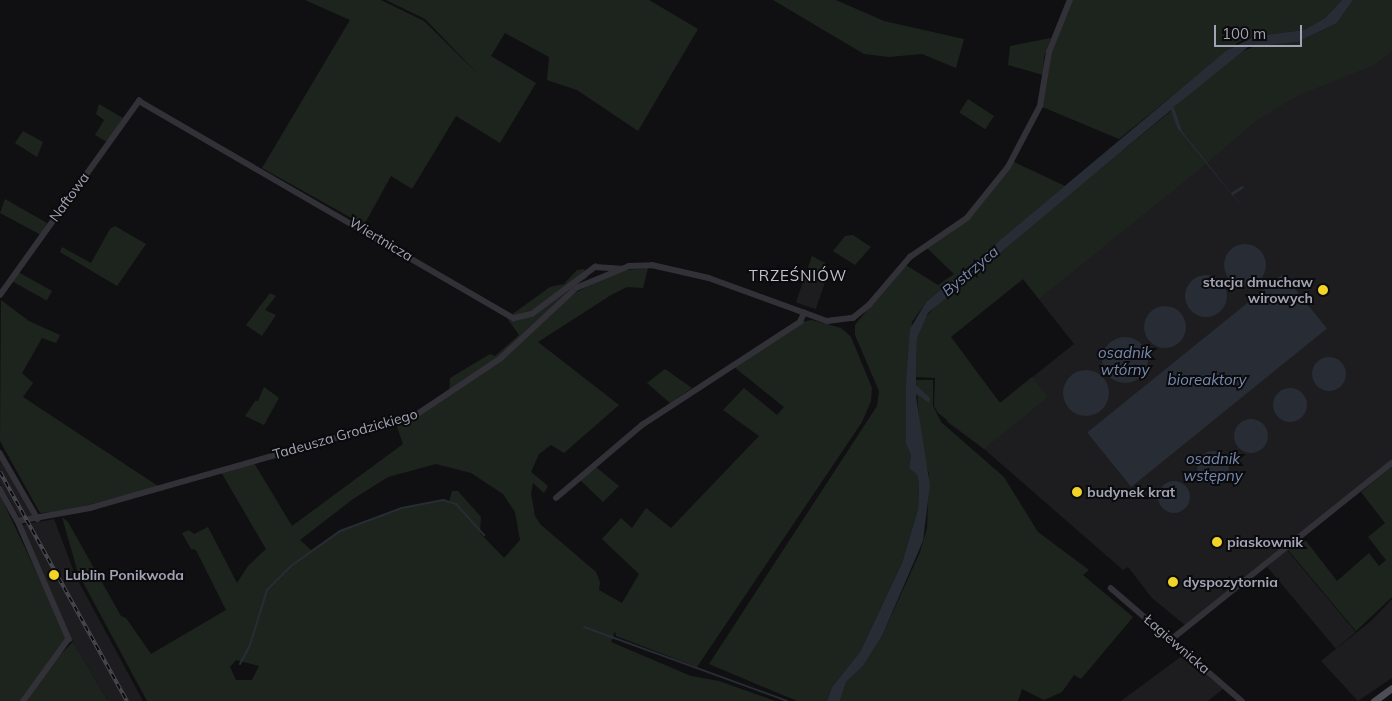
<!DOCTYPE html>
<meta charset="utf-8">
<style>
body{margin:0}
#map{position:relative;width:1392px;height:701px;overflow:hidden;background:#101012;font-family:Mulish,sans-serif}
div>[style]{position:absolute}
.built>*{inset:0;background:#1d1c1f;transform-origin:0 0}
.green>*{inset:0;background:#1d241e;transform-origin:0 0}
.water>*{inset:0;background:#272c35;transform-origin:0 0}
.round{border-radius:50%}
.stream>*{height:2px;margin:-1px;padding:0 1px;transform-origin:1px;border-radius:1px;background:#272c35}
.minor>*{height:5.5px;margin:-2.75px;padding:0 2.75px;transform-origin:2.75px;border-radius:2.75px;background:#313137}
.major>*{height:7px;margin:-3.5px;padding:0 3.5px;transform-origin:3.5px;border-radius:3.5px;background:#4d4d56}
.rail>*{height:4px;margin-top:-2px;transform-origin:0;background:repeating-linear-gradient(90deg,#0b0b0d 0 5.5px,#484950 0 11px);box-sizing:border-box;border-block:1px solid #484950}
.dots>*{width:14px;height:14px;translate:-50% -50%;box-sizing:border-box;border:2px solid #0b0b0d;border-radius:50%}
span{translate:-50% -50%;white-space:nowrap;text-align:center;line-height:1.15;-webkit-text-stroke:4px #0b0b0d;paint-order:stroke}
.street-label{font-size:14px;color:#a1a3b3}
.poi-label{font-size:14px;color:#a1a3b3;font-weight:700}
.right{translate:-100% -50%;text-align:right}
.left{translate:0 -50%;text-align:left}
.water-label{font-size:15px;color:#778aaf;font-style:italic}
.neighbourhood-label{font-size:15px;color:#c2c3cf;letter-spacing:1px}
.scale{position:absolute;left:1214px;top:25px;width:88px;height:22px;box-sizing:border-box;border:2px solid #a1a3b3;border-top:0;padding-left:6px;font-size:15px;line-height:18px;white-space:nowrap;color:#a1a3b3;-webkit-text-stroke:4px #0b0b0d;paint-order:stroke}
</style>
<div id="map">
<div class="built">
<i style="clip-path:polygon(1392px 10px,1392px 461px,1185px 625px,1152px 598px,1128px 567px,1123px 570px,984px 449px,947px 422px,950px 337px,1000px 403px,1074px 344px,1023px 279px,1192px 144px)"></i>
<i style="left:805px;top:276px;width:21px;height:28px;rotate:19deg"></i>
<i style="clip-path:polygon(0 453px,27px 502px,33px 516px,20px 518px,0 484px)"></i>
<i style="clip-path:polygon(54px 519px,75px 575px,143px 701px,108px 701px,73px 642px,22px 525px)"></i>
<i style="left:1287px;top:550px;width:107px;height:26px;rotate:50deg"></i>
<i style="clip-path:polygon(1392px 599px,1392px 678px,1358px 701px,1321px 661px,1371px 621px)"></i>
<i style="clip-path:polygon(1183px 655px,1223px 689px,1208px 701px,1121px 701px)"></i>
</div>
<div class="green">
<i style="clip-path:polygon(305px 0,381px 0,424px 21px,479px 75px,425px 19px,386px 0,649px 0,698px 29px,638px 131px,577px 90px,547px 80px,549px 57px,505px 33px,491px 56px,536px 83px,500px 143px,456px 116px,412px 189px,391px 176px,364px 225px,262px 168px,350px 20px)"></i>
<i style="clip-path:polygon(773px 0,836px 0,884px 21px,964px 39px,956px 68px,922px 54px,889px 57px,864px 54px)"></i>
<i style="clip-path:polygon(1072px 0,1342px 0,1325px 18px,1304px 30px,1255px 36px,1239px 42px,1119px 139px,1040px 106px,1049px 52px)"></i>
<i style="clip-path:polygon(1353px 0,1392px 0,1392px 51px,1372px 66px,1297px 96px,1257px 120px,1207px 163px,1179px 127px,1174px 107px,1238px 53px,1261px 44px,1298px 42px,1337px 23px)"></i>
<i style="clip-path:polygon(1051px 38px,1044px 57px,1043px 75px,1008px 65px,1010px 46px)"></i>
<i style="left:968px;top:99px;width:31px;height:16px;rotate:33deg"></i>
<i style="clip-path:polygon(99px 104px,123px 118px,107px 142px,95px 135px,104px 120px,96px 114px)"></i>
<i style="clip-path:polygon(1172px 110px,1177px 128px,1206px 164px,1039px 299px,1023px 279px,951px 337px,1000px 403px,1032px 377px,1048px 397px,984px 449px,938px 413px,934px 406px,935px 378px,916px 377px,917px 338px,923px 320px,944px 297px)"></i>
<i style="clip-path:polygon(23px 131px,43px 142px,37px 157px,15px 143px)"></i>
<i style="clip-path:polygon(1012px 161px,1065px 186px,926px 302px,912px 322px,906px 436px,911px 455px,909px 468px,917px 475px,919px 484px,918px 509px,902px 563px,860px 652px,832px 687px,827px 701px,797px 701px,709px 664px,877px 406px,879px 391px,855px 335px,855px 325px,904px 264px,938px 285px,954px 274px,927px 248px,968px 215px)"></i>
<i style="clip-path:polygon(5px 199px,47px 223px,41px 235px,0 213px)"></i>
<i style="clip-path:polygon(115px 226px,146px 244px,117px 286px,60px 252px,62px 247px,91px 263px,110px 229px)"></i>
<i style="clip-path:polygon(853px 235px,871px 247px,855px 265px,833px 251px,845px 236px)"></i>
<i style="clip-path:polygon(812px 256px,825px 263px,817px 281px,805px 276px)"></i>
<i style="clip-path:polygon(evenodd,648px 268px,643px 288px,627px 287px,611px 295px,538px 342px,619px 405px,564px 453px,551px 445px,539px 454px,531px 472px,548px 486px,544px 493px,533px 483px,531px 494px,535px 516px,541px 525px,596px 572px,600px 582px,599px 590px,622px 603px,639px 574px,602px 539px,621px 518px,632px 528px,646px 508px,671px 528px,759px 436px,723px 410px,744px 388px,777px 415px,784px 407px,734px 367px,801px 322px,812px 320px,841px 328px,851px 337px,872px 388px,871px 401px,862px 422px,697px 667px,616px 636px,615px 631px,611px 642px,691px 676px,719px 681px,775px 701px,147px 701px,78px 573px,62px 517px,68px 522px,121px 616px,126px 618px,151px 654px,226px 610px,196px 550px,191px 549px,182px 533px,189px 530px,194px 534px,208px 527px,237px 583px,248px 566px,266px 549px,221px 472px,254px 463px,292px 526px,403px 444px,396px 424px,424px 413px,449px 396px,450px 378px,490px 354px,495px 356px,519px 335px,507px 318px,550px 287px,564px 284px,577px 270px,584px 269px,588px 277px,568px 291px,570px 296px,602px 278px,627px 270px,648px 268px,436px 464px,471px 473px,503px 494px,515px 512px,520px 540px,504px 558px,480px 533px,481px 517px,458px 491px,452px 491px,449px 502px,443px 500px,402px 508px,340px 531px,311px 550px,300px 540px,353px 499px,388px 477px,436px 464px,648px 268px,236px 660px,259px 666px,252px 680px,236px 680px,230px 667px,236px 660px)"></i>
<i style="left:18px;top:272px;width:39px;height:11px;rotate:29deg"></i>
<i style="clip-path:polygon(270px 293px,276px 296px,265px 310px,276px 315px,262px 336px,246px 325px)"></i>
<i style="clip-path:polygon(1px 300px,29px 321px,60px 335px,56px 343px,42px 338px,22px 373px,33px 383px,23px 397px,158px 486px,66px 511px,40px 513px,0 441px)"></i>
<i style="clip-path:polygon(665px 369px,692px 388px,670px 403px,647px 383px)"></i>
<i style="clip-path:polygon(916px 380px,933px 380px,933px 406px,941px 422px,1004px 477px,1038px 532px,1089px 570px,1083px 575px,1133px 617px,1081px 679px,1074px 675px,1062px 692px,1044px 700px,1022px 689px,1018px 701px,840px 701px,846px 682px,863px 666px,882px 636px,920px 552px,927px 528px,929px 474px,921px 444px)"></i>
<i style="clip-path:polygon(264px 387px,279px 398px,264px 425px,245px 416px,255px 401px,258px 401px)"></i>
<i style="clip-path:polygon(1392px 466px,1392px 597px,1356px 631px,1288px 550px,1303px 537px,1337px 581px,1369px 553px,1379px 566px,1386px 560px,1368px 537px,1385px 523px,1361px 492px)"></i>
<i style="clip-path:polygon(596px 467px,619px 486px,603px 502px,579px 479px)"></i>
<i style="clip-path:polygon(0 495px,66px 635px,65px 641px,22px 701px,0 701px)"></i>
<i style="clip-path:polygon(73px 642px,108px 701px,27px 701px,55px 660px)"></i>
</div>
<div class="water">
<i style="clip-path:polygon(1342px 0,1353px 0,1337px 23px,1298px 42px,1248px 47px,1174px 107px,1182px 131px,1231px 193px,1242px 186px,1244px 188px,1233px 195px,1247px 213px,1177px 128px,1171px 110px,928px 313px,917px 338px,916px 380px,916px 385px,930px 398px,929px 403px,917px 394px,916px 397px,930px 485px,923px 541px,882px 636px,863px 666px,846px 682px,840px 701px,827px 701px,832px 687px,860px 652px,902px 563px,918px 509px,919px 484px,917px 475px,909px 468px,911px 455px,906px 443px,906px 384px,910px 329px,926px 302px,1226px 51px,1255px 36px,1304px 30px,1325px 18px)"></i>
<i class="round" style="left:1224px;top:244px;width:42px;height:42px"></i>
<i style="left:1283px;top:274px;width:70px;height:252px;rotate:51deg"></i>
<i class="round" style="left:1185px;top:275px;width:42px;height:42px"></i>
<i class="round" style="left:1144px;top:306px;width:42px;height:42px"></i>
<i class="round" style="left:1102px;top:337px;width:46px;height:46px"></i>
<i class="round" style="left:1312px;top:357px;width:34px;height:34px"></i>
<i class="round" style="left:1063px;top:370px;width:46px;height:46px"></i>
<i class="round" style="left:1273px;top:388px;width:34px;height:34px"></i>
<i class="round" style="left:1234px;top:419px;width:34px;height:34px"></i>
<i class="round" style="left:1197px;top:451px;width:32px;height:32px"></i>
<i class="round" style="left:1158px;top:481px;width:32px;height:32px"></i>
</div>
<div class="stream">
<i style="left:584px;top:627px;width:216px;rotate:20deg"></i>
<i style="left:240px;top:664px;width:21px;rotate:-62deg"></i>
<i style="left:250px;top:645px;width:58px;rotate:-72.8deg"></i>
<i style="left:267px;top:590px;width:34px;rotate:-45deg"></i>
<i style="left:291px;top:566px;width:60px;rotate:-35.5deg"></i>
<i style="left:340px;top:531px;width:66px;rotate:-20.4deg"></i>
<i style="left:402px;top:508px;width:42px;rotate:-11deg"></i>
<i style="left:443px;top:500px;width:14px;rotate:17deg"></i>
<i style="left:456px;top:504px;width:42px;rotate:47.9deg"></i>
</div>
<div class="minor">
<i style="left:0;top:295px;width:239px;rotate:-54.4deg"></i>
<i style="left:139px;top:101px;width:433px;rotate:30.1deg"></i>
<i style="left:514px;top:318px;width:18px;rotate:-13deg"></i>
<i style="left:532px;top:314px;width:79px;rotate:-36.7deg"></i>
<i style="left:595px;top:267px;width:26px;rotate:4deg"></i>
<i style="left:0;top:453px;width:76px;rotate:60.1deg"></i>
<i style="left:0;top:489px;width:37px;rotate:61deg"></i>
<i style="left:18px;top:521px;width:129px;rotate:66.6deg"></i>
<i style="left:69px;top:639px;width:77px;rotate:126deg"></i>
<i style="left:556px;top:498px;width:113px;rotate:-40.3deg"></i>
<i style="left:642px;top:425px;width:189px;rotate:-33.1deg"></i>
<i style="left:800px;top:322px;width:10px;rotate:-66deg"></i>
<i style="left:18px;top:521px;width:73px;rotate:-10.2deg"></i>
<i style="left:90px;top:508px;width:339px;rotate:-15.9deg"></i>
<i style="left:416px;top:415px;width:102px;rotate:-33.8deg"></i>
<i style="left:501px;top:358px;width:103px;rotate:-43deg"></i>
<i style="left:576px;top:288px;width:57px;rotate:-22.5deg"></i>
<i style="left:629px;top:266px;width:23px;rotate:-2deg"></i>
<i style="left:652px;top:265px;width:58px;rotate:12.8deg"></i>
<i style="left:709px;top:278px;width:126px;rotate:20deg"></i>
<i style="left:827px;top:321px;width:26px;rotate:-7deg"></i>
<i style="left:853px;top:318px;width:21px;rotate:-39deg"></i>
<i style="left:869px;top:305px;width:63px;rotate:-49.5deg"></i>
<i style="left:910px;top:257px;width:69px;rotate:-34.4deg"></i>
<i style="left:967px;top:218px;width:65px;rotate:-51.2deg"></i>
<i style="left:1008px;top:167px;width:69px;rotate:-62.3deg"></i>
<i style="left:1040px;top:106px;width:55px;rotate:-80.5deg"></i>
<i style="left:1049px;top:52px;width:56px;rotate:-68deg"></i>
<i style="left:1111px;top:588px;width:173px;rotate:40.8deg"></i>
<i style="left:1172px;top:639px;width:282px;rotate:-38.7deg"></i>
</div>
<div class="major">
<i style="left:1374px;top:701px;width:22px;rotate:-36deg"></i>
</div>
<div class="rail">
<i style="left:0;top:472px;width:262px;rotate:61deg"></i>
</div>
<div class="dots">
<i style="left:1323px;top:290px;background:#f2d428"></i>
<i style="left:1077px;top:492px;background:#f2d428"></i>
<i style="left:1217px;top:542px;background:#f2d428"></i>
<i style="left:54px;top:575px;background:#f2d428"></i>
<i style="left:1173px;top:582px;background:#f2d428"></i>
</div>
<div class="street-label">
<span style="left:69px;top:197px;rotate:-54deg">Naftowa</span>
<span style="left:381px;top:239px;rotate:31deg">Wiertnicza</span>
<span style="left:345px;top:434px;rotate:-16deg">Tadeusza Grodzickiego</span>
<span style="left:1177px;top:644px;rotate:41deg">Łagiewnicka</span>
</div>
<div class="poi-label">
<span class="right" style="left:1313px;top:290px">stacja dmuchaw<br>wirowych</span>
<span class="left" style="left:1087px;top:492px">budynek krat</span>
<span class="left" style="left:1227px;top:542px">piaskownik</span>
<span class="left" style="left:65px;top:575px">Lublin Ponikwoda</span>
<span class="left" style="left:1183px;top:582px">dyspozytornia</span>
</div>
<div class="water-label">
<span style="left:970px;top:271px;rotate:-40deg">Bystrzyca</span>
<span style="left:1125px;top:361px">osadnik<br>wtórny</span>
<span style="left:1207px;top:380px">bioreaktory</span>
<span style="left:1213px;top:467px">osadnik<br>wstępny</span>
</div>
<div class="neighbourhood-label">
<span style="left:798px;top:276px">TRZEŚNIÓW</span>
</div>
<div class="scale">100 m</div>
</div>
